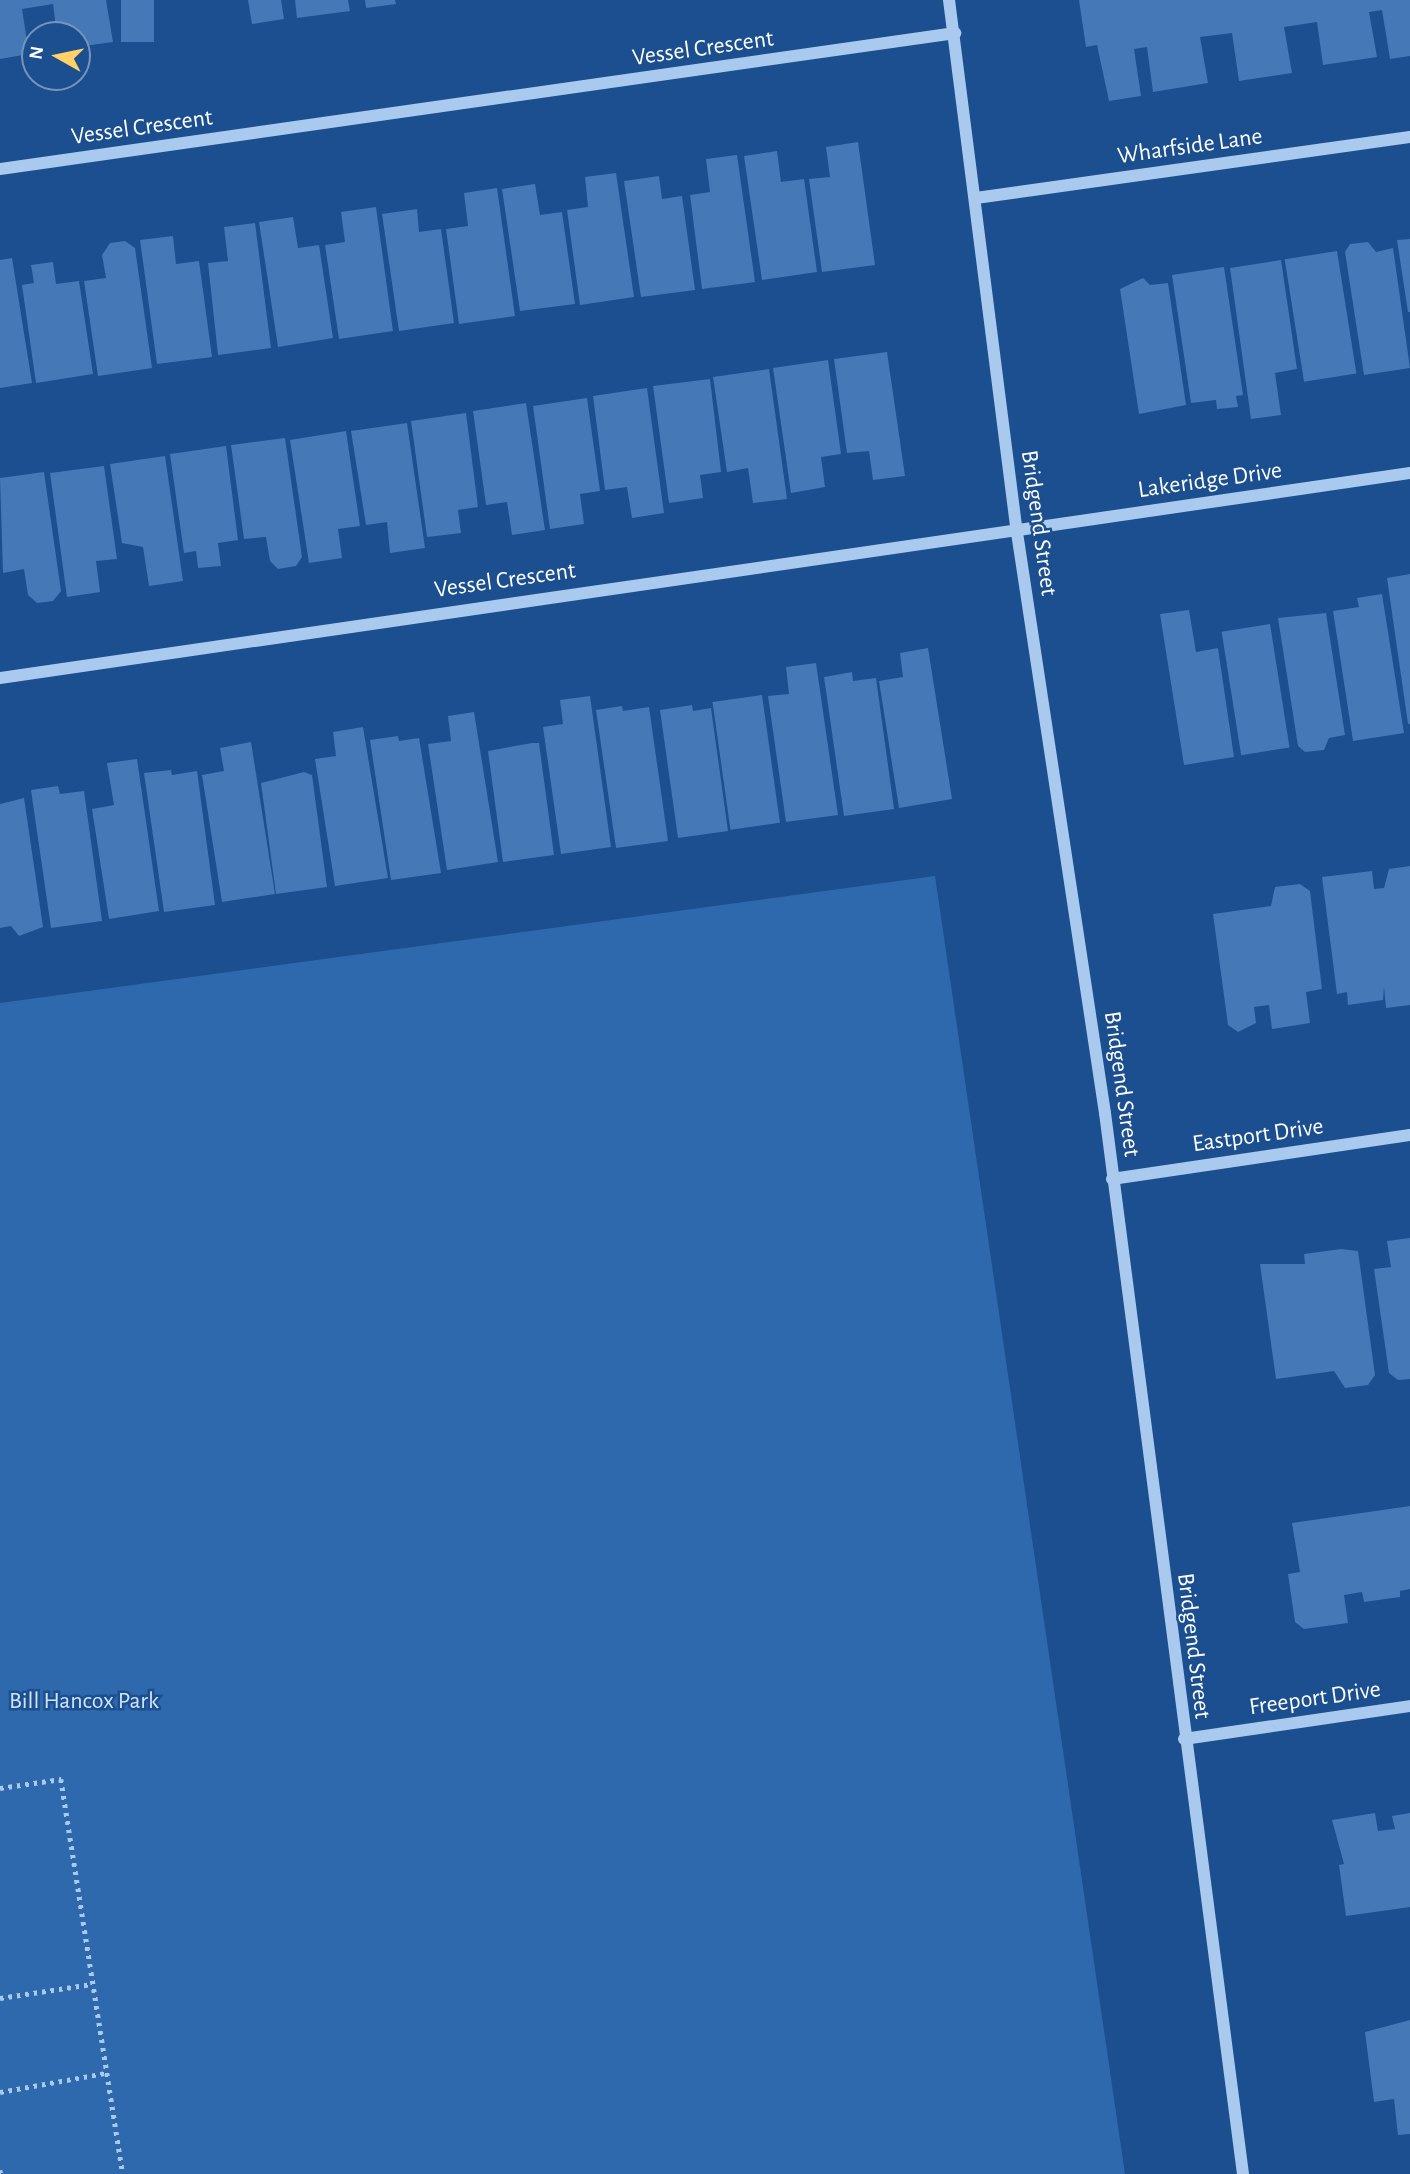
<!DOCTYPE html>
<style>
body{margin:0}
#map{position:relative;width:1410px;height:2174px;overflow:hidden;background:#1b4f8f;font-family:"Alegreya Sans",sans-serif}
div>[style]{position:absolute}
.green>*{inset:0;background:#2e69ad}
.building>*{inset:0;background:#4478b7;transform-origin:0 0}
.path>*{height:4.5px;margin-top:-2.25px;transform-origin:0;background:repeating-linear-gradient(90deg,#a9c9ee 0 3.5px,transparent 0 8.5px)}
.minor>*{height:12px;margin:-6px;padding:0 6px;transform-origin:6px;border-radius:6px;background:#a9c9ee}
span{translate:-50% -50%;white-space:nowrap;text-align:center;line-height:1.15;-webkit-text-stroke:5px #1b4f8f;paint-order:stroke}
.street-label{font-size:24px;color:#fff}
.park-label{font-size:24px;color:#cfe3fa}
.north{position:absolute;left:21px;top:21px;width:70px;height:70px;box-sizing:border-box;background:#1b4f8f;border:2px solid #7695bc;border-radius:50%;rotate:279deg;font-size:19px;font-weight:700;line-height:28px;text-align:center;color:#fff}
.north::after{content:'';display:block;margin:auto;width:24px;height:32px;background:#ffd166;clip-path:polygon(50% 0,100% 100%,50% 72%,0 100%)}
</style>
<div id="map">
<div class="green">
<i style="clip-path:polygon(935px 876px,1125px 2174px,0 2174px,0 1003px)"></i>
</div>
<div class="building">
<i style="clip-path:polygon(0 0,106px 0,113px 42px,77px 47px,77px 35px,57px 35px,53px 4px,22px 9px,29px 54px,0 59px)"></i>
<i style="left:121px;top:0;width:33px;height:42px"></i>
<i style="clip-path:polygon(248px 0,281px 0,284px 19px,252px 24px)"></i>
<i style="clip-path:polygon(295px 0,348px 0,350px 11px,297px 18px)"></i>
<i style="clip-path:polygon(365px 0,395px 0,396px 4px,366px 8px)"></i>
<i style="clip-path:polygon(1079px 0,1410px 0,1410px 56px,1390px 59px,1382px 10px,1369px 12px,1377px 57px,1323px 65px,1317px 22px,1284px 27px,1292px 73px,1239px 81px,1232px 33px,1200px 37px,1208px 83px,1153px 92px,1147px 47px,1134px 49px,1141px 96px,1109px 101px,1097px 45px,1086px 47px)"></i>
<i style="clip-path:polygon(858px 142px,875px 265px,822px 272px,809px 179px,830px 177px,826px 147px)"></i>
<i style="clip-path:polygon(777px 151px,781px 182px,804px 179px,817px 272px,762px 280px,744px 156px)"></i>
<i style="clip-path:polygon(737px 155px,755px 282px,702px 289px,690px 195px,710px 192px,706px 159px)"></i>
<i style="clip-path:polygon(616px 173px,634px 297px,580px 305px,567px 210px,588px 207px,585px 177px)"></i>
<i style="clip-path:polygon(659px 176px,662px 199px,682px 196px,695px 290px,641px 297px,624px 181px)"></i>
<i style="clip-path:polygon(535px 184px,540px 215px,562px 212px,575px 304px,520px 311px,502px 189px)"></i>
<i style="clip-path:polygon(497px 188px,515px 316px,459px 324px,446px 229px,468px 226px,464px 193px)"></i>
<i style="clip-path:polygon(376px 207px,393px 331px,339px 339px,325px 245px,345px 242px,341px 212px)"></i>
<i style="clip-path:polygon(417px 209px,419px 232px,441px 229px,454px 323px,399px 331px,382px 214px)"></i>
<i style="clip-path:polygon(293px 217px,298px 248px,319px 245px,333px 338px,278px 347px,259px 222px)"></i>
<i style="clip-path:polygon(255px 223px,271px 348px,218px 355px,208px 263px,228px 261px,224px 227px)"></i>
<i style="clip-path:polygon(173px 236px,176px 264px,199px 261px,212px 357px,157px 364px,140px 240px)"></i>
<i style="clip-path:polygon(1410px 239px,1410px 312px,1408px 312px,1397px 240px)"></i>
<i style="clip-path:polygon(125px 241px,135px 248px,152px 368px,98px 376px,84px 281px,106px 278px,102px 255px,110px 243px)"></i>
<i style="clip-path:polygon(1368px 242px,1376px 252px,1393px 248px,1410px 368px,1364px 375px,1345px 252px,1350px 244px)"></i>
<i style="left:1337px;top:251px;width:124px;height:53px;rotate:81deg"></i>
<i style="clip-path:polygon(12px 258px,32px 383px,0 388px,0 260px)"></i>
<i style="clip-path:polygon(1281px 260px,1297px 369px,1275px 373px,1281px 415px,1251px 419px,1230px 268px)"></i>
<i style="clip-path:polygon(53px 262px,56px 284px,79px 281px,93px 374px,36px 383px,22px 285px,34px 283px,31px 265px)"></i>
<i style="clip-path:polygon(1224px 267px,1243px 395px,1236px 396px,1238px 407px,1217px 409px,1216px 400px,1191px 403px,1172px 275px)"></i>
<i style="clip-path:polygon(1143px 278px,1150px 285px,1168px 283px,1186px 405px,1139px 414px,1120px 289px)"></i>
<i style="clip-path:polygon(887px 352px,905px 476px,873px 480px,869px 451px,847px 453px,834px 359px)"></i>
<i style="clip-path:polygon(828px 360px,841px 454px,821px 457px,825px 487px,791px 493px,773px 368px)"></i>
<i style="clip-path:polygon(769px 369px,787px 499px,753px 503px,748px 468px,727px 472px,713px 377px)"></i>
<i style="clip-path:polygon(710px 379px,721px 472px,700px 475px,703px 498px,669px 503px,653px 386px)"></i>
<i style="clip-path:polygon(647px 388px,664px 513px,632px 518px,627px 487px,605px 490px,593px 396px)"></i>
<i style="clip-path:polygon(587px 398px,600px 491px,580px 494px,584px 524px,550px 529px,533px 406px)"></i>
<i style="clip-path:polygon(526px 403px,545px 530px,512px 535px,507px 502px,486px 505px,473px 411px)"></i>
<i style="clip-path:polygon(466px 413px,478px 507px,458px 510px,461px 533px,427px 537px,411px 421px)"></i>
<i style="clip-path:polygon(407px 423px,425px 548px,390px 553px,387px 522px,366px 525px,351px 431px)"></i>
<i style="clip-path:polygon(346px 431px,360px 526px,338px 529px,342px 558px,309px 563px,290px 440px)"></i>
<i style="clip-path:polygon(285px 438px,302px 557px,296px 566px,278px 569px,270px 561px,266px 537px,244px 539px,231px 445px)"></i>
<i style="clip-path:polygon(226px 446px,238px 540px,218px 543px,221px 566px,198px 568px,196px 551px,184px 553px,170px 454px)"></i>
<i style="clip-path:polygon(165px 456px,183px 581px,149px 586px,143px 547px,122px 543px,110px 464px)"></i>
<i style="clip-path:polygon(104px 466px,117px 559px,96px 561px,100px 592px,67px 597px,50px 473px)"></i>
<i style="clip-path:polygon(44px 472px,61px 591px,53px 601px,37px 603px,28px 595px,24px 569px,3px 573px,0 478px)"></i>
<i style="clip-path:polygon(1410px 574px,1410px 724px,1408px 724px,1387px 578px)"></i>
<i style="clip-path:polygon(1382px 594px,1404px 733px,1353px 741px,1333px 611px,1359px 607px,1357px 598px)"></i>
<i style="clip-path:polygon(1189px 610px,1196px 652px,1218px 648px,1234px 757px,1184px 765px,1160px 614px)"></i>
<i style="clip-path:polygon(1326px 613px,1345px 735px,1329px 738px,1324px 750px,1305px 752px,1298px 746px,1278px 618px)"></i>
<i style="left:1270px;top:624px;width:125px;height:49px;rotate:81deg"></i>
<i style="clip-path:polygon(928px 648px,952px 799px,899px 808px,879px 681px,903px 677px,900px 653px)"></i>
<i style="clip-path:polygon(816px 663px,838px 815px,786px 822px,768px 696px,789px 694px,786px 667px)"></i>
<i style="clip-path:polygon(852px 672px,853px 681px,876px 678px,894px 809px,844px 816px,824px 677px)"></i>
<i style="left:762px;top:695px;width:129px;height:50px;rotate:82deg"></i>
<i style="clip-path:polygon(590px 696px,611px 847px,561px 854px,543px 727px,563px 724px,560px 700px)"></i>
<i style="clip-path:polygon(692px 705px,693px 711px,711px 708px,728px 831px,678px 838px,660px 710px)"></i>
<i style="clip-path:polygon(622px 706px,623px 711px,649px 707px,668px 841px,616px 848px,596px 710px)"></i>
<i style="clip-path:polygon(474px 712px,498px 862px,447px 870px,428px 744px,451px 741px,448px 716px)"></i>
<i style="clip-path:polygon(363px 727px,388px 878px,335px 886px,315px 759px,336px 756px,333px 732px)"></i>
<i style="clip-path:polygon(398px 736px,399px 741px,419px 738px,441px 873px,391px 880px,370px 740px)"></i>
<i style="clip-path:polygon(251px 742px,275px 894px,222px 902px,202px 775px,224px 771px,220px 748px)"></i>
<i style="clip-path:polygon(532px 743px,539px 743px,554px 855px,503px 862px,488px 751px)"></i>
<i style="clip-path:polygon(137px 759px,159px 911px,109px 919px,92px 809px,114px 805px,107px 763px)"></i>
<i style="clip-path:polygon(171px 770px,172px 775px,197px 771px,215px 905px,164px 912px,144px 773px)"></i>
<i style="clip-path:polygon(304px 772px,312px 775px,327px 887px,276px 894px,261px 783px)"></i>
<i style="clip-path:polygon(58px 786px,60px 794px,84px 791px,102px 921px,51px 928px,31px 790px)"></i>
<i style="clip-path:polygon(24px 798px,43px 927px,19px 936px,11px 926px,0 928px,0 804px)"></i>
<i style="clip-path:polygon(1410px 866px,1410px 1005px,1386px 1008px,1384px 987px,1383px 1000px,1348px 1005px,1347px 992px,1337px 994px,1322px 877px,1372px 871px,1374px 889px,1384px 888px,1389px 869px)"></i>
<i style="clip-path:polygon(1300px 884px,1310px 891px,1322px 989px,1306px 992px,1310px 1023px,1272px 1029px,1269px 1005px,1254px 1007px,1256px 1023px,1238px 1032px,1228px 1025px,1213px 914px,1271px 906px,1275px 887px)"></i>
<i style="clip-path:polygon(1410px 1238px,1410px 1379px,1398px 1380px,1389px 1373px,1374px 1269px,1391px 1267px,1387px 1241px)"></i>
<i style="clip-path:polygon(1341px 1249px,1358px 1251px,1375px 1375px,1368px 1385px,1345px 1388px,1334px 1371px,1276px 1379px,1260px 1264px,1305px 1264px,1304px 1254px)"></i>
<i style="clip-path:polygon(1410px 1506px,1410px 1589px,1400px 1591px,1400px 1597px,1364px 1602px,1362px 1592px,1344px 1595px,1348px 1623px,1304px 1629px,1295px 1622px,1288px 1574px,1300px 1572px,1292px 1523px)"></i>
<i style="clip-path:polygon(1375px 1813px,1378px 1831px,1395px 1829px,1392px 1816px,1410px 1813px,1410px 1907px,1346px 1916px,1339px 1865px,1344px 1864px,1332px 1820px)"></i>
<i style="clip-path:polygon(1410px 2020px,1410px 2134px,1398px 2135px,1394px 2099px,1374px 2102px,1365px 2032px)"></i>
</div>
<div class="path">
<i style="left:0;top:1788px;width:62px;rotate:-8.4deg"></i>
<i style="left:61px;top:1779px;width:400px;rotate:81.1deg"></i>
<i style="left:0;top:1998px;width:93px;rotate:-8.7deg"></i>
<i style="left:0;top:2092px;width:108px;rotate:-10.2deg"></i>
<i style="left:0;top:2170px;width:4px;rotate:76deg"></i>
</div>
<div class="minor">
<i style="left:949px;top:0;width:530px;rotate:82.74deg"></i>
<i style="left:1016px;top:526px;width:594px;rotate:81.38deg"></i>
<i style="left:1105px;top:1113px;width:1070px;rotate:82.59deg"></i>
<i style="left:0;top:169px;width:965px;rotate:-8.1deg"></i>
<i style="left:976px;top:198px;width:438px;rotate:-8deg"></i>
<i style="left:0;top:678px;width:1425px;rotate:-8.27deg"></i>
<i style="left:1112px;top:1179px;width:301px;rotate:-8.4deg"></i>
<i style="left:1184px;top:1739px;width:228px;rotate:-8.3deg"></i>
</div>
<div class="street-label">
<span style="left:703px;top:49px;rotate:-8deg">Vessel Crescent</span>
<span style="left:142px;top:128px;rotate:-8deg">Vessel Crescent</span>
<span style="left:1190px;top:147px;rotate:-8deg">Wharfside Lane</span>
<span style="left:1210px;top:481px;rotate:-8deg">Lakeridge Drive</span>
<span style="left:1038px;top:523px;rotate:82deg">Bridgend Street</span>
<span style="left:505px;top:581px;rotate:-8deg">Vessel Crescent</span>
<span style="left:1121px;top:1084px;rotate:82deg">Bridgend Street</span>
<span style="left:1258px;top:1136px;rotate:-8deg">Eastport Drive</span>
<span style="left:1193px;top:1646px;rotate:83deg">Bridgend Street</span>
<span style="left:1315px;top:1699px;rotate:-8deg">Freeport Drive</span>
</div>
<div class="park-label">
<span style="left:84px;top:1702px">Bill Hancox Park</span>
</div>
<div class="north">N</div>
</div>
